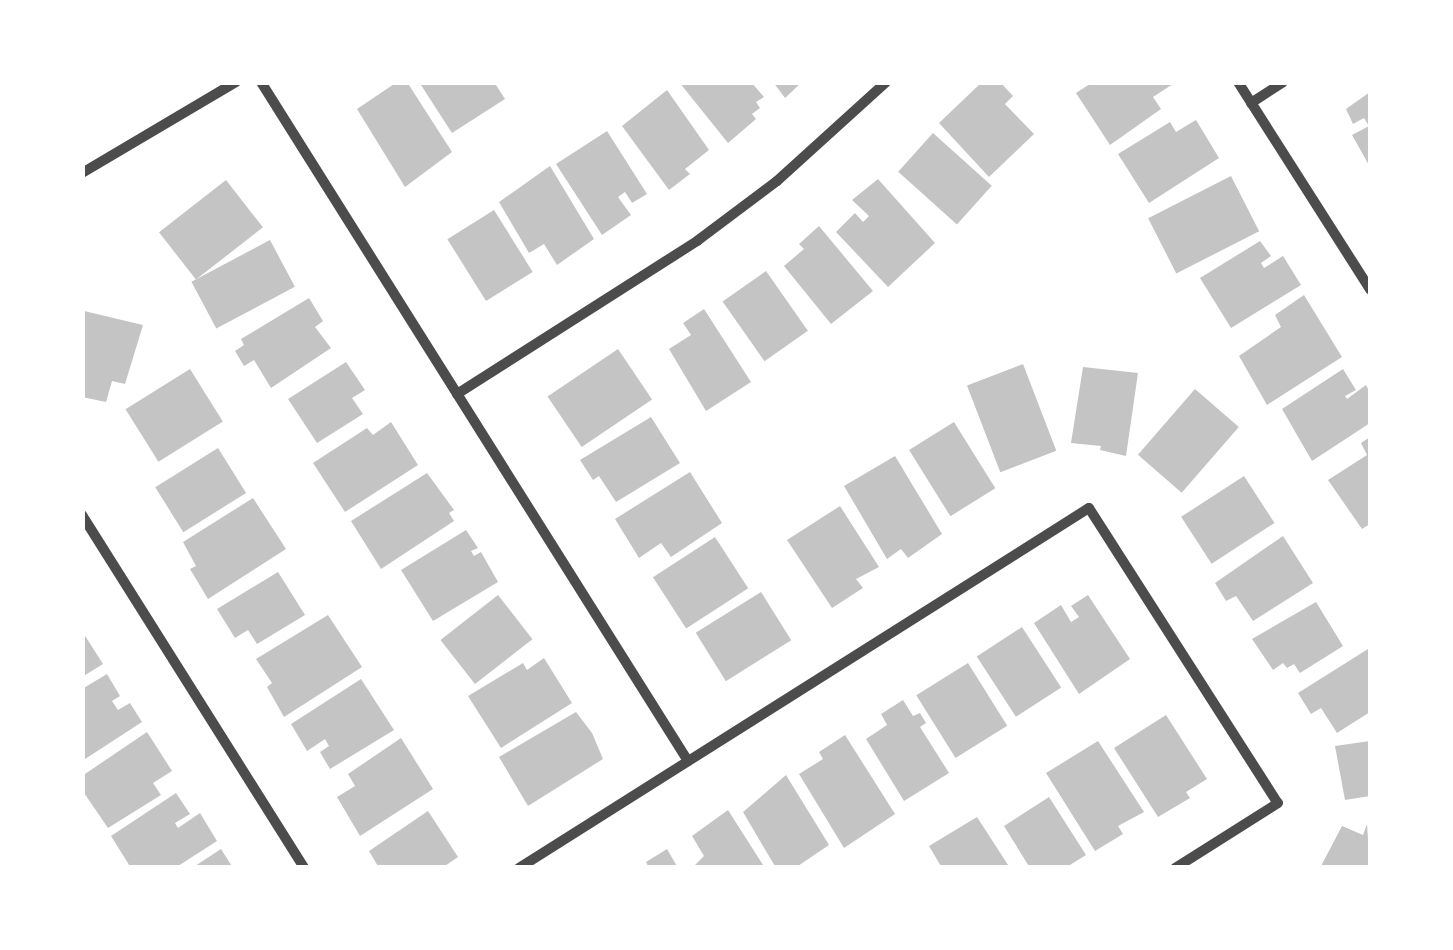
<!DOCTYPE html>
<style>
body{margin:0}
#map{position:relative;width:1453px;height:950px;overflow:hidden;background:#fff;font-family:Cabin,sans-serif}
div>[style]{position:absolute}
.building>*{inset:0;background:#c4c4c4;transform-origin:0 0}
.minor>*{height:10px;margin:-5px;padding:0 5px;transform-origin:5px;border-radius:5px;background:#4c4c4c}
span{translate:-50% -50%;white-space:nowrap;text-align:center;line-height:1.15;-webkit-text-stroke:10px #fff;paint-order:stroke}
.frame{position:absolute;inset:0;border:85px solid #fff;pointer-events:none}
</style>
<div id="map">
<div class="building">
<i style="clip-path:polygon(397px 82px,407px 82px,452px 152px,405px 187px,357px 109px)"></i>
<i style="clip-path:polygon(419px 82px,494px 82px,505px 99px,452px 133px)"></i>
<i style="clip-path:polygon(679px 82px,751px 82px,764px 97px,756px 102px,760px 108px,752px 114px,756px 119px,728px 143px)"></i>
<i style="clip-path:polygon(773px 82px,802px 82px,785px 98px)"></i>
<i style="clip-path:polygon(982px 82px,1000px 82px,1013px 96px,1005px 104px,1034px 134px,989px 177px,939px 123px)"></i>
<i style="clip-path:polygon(1093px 82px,1176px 82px,1153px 97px,1161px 109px,1110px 145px,1076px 93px)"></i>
<i style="clip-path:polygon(667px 90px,709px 150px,685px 169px,690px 174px,669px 190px,622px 126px)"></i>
<i style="clip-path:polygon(1370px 92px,1370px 167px,1352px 135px,1369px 126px,1364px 118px,1353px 124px,1346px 109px)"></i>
<i style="clip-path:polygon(1196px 120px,1219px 158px,1149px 203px,1118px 154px,1170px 122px,1176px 132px)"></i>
<i style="clip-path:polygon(607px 131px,647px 194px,632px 203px,625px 192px,618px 197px,631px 215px,602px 235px,556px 164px)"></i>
<i style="left:933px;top:133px;width:79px;height:52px;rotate:42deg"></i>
<i style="clip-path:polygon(550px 166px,594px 239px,557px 265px,544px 244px,529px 253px,499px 202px)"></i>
<i style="left:1231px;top:176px;width:62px;height:93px;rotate:63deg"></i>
<i style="clip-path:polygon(878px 179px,935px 243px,888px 287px,836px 232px,855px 213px,863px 222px,869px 216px,852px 200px)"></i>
<i style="left:226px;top:180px;width:60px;height:85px;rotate:52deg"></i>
<i style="left:494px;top:210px;width:73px;height:55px;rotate:58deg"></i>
<i style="clip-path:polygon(819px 226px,873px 291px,831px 324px,784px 266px,804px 249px,799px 244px)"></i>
<i style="left:270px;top:240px;width:53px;height:89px;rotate:62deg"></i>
<i style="clip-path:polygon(1260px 241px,1271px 256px,1261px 263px,1264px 268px,1283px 256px,1301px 285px,1231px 328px,1200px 278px)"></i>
<i style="left:766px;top:271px;width:73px;height:53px;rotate:55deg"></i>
<i style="clip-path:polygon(1304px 295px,1342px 357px,1267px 405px,1239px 356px,1281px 327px,1275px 315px)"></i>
<i style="clip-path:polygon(309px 298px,323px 321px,315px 327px,331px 348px,271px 388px,254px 360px,244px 366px,235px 351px,244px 345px,241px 339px)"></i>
<i style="clip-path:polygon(704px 309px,751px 382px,706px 411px,669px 349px,691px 335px,683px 323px)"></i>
<i style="clip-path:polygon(84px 311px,143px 325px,125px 384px,112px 381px,106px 402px,82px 397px)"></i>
<i style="left:618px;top:349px;width:61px;height:85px;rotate:56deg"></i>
<i style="clip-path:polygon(346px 362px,365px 390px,352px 398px,363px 414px,317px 443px,288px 399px)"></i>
<i style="left:1023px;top:364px;width:93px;height:60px;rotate:69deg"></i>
<i style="clip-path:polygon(1083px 367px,1138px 373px,1126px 456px,1100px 450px,1101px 446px,1071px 443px)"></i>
<i style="left:190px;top:369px;width:62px;height:76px;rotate:58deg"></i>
<i style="clip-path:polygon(1343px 369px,1356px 390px,1345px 396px,1347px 399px,1366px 385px,1370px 393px,1370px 423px,1312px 461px,1282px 409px)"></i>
<i style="left:1195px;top:389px;width:58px;height:87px;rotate:41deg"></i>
<i style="clip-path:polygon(651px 417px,680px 463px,616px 502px,599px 476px,593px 480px,580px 460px)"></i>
<i style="clip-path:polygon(391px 422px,418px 465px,345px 512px,313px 463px,367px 428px,373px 435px)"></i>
<i style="left:954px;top:422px;width:78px;height:53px;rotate:58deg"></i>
<i style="clip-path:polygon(1370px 437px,1370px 524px,1362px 529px,1328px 480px,1367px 455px,1361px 443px)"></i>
<i style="left:218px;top:448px;width:53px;height:74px;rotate:58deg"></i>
<i style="clip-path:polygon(895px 456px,942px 534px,908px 558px,901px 549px,887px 559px,844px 486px)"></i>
<i style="clip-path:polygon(690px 472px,722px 523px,671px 557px,661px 543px,639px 558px,615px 519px)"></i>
<i style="clip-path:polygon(427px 473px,454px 510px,449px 513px,454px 521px,381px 569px,351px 521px)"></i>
<i style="left:1244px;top:476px;width:56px;height:75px;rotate:57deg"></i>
<i style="clip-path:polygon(253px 498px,286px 549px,208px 599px,190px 569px,196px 566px,183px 542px)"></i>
<i style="clip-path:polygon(840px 506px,879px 567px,856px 579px,863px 588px,832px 608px,787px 540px)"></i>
<i style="clip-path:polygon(466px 530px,478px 548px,471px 551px,474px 556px,481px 552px,498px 582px,433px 621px,401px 570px)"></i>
<i style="clip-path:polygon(1283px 536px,1313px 583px,1253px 621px,1236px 596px,1226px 601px,1215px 583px)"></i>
<i style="left:715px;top:537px;width:61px;height:74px;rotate:57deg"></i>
<i style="clip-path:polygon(278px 572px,305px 615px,257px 644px,248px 630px,235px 638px,217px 609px)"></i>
<i style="left:761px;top:592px;width:57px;height:77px;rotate:58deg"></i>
<i style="left:498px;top:595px;width:56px;height:73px;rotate:52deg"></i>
<i style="clip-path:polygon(1088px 595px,1130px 659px,1079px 694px,1034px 623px,1061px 605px,1071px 622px,1079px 617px,1071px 606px)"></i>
<i style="clip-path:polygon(1316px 602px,1343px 646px,1300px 673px,1294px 664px,1287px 668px,1283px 663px,1273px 670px,1252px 639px)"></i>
<i style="clip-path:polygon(328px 615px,362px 667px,284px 717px,267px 687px,272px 683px,256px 659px)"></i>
<i style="left:1022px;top:627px;width:72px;height:54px;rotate:57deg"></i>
<i style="clip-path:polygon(82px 631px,103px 664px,82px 677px)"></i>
<i style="clip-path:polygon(1368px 649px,1370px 712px,1337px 733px,1321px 708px,1311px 714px,1298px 693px)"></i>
<i style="clip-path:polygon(544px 658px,572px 703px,501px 748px,468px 696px,523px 663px,527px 670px)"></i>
<i style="left:968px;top:663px;width:74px;height:61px;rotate:58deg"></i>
<i style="clip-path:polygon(107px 674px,120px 696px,112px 701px,118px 710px,130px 703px,142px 722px,82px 761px,82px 689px)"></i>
<i style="clip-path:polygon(361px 679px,394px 730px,330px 769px,320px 752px,329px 746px,325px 739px,307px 751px,291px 724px)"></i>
<i style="clip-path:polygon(903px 700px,913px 716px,920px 713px,926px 723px,920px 727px,949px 773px,904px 801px,866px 739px,887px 725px,881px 714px)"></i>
<i style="clip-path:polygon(576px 712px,592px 733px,603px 759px,528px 806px,499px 757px)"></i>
<i style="clip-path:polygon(1166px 715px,1207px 779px,1186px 792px,1190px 798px,1158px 817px,1114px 748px)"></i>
<i style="clip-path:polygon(147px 732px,172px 771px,153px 783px,161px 795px,108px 828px,82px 790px,82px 776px)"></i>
<i style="clip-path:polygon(845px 735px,895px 814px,844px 848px,799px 774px,823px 759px,819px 752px)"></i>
<i style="clip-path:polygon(401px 738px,433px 789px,360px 836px,337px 797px,355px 786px,348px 774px)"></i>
<i style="clip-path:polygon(1098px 741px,1144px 812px,1118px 826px,1123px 834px,1095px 851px,1046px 773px)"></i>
<i style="clip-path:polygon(1370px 741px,1370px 796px,1345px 800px,1335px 746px)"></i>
<i style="clip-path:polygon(786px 775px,829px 845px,795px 868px,776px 868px,743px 812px)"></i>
<i style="clip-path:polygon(176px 793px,190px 814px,175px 823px,178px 828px,200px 813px,217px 841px,175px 868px,131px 868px,111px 836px)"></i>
<i style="clip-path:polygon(1049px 797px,1086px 855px,1065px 868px,1030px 868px,1004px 826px)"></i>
<i style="clip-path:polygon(728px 810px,765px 868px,692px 868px,704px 856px,692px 836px)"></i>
<i style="clip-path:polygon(428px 811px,458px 857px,442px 868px,379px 868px,369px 851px)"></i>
<i style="clip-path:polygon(977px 817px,1010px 868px,942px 868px,929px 846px)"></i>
<i style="clip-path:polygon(1367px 824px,1370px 868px,1320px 868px,1342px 826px,1363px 835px)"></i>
<i style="clip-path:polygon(221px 849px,233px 868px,192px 868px)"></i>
<i style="clip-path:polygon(667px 849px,678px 868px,649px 868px,646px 862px)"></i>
</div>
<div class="minor">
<i style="left:261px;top:82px;width:802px;rotate:57.84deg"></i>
<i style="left:1238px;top:82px;width:246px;rotate:57.5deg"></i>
<i style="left:1251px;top:103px;width:38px;rotate:-33deg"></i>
<i style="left:82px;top:173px;width:179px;rotate:-30.6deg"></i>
<i style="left:457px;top:394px;width:285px;rotate:-32.5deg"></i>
<i style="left:697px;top:241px;width:100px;rotate:-36.9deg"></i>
<i style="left:777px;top:181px;width:147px;rotate:-42.2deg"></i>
<i style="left:82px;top:515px;width:417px;rotate:57.8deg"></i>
<i style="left:519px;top:868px;width:674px;rotate:-32.28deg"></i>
<i style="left:1089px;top:508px;width:350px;rotate:57.4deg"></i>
<i style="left:1278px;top:803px;width:122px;rotate:147.7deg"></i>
</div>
<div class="frame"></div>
</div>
